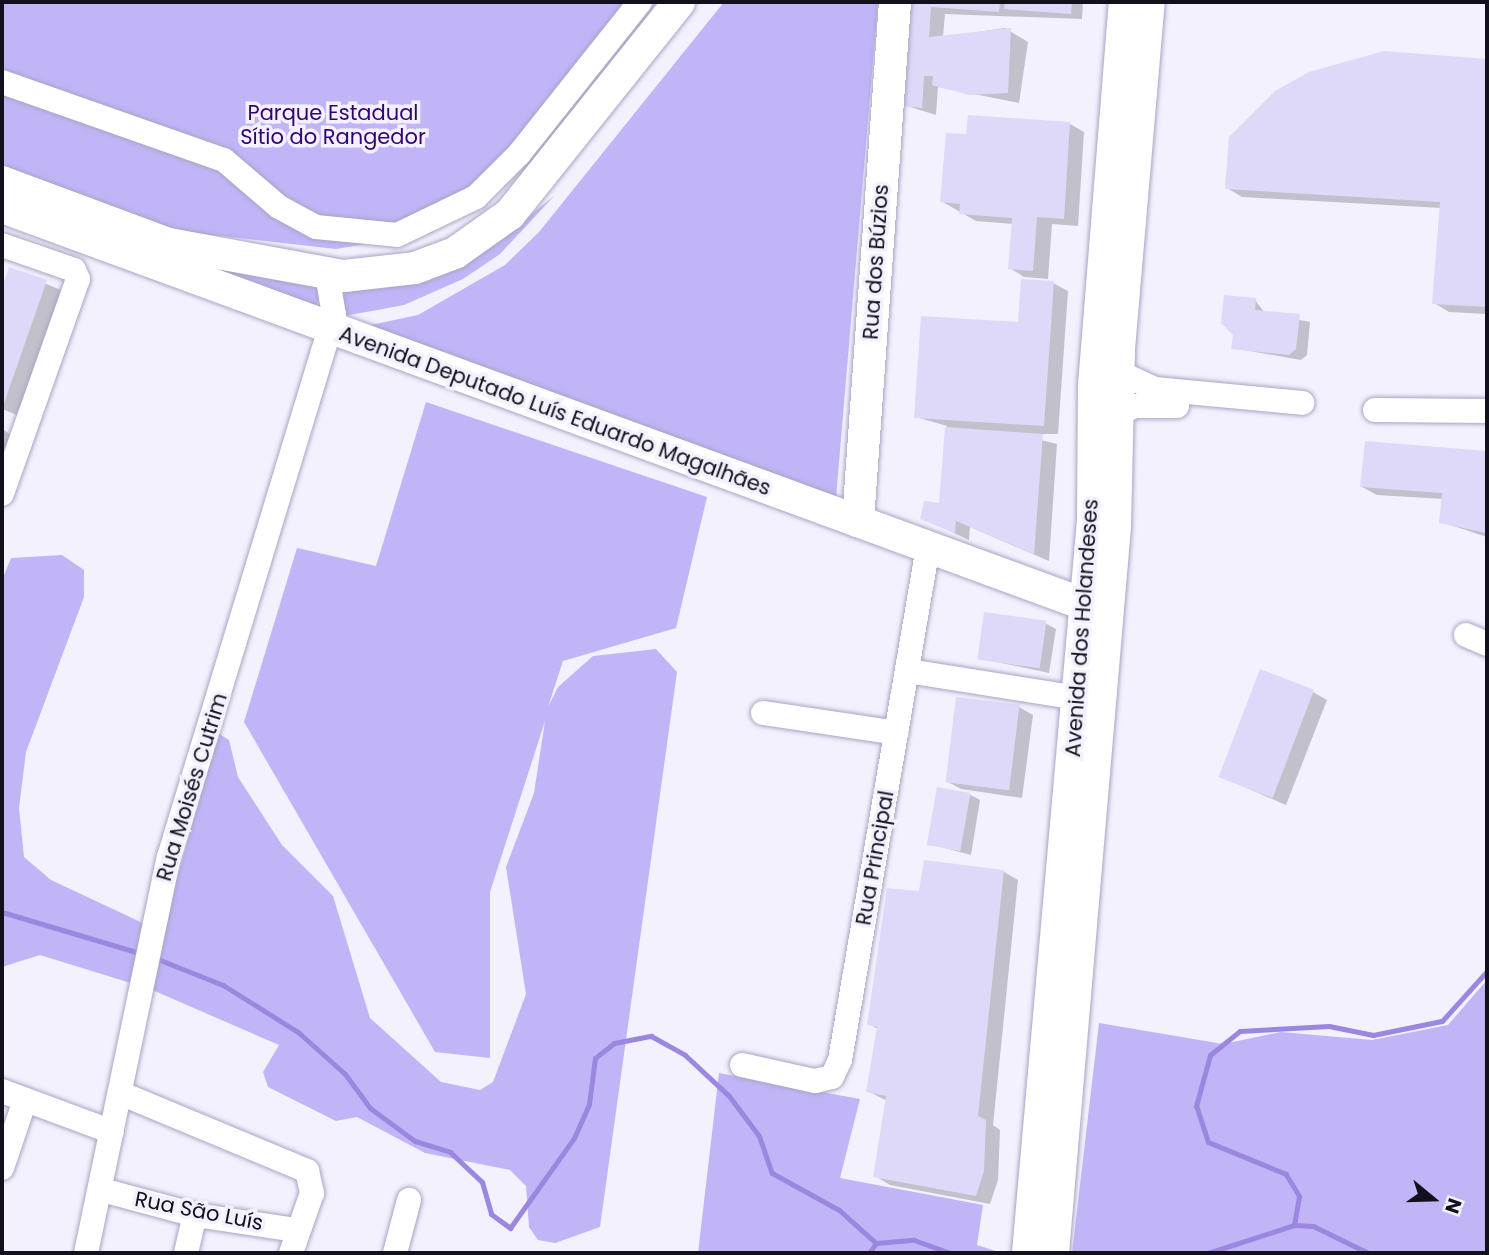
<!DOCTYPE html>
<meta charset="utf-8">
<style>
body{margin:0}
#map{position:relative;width:1489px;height:1255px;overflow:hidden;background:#f3f1fe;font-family:Poppins,sans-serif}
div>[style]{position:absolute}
.green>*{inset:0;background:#c1b5f8}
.shadow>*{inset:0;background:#0003}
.stream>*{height:5px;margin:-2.5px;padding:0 2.5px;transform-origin:2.5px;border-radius:2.5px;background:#9b87e0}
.building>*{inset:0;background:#ded9f9;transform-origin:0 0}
.roads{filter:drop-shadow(0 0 2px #a9a4c3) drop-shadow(0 0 2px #a9a4c3)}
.minor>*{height:24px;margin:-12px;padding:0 12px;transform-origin:12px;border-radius:12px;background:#fff}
.major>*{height:32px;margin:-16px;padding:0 16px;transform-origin:16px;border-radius:16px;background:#fff}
span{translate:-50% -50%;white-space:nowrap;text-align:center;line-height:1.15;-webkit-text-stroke:7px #f3f1fe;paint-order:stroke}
.park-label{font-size:21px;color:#340372}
.street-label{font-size:21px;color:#12101a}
.frame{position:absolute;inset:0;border:4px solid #12101a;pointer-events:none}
.north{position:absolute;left:1398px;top:1164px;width:70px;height:70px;-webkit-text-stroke:5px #f3f1fe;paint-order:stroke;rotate:109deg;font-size:19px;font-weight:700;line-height:28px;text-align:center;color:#12101a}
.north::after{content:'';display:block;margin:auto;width:24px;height:32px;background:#12101a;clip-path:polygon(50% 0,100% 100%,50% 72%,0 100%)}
</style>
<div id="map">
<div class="green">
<i style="clip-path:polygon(2px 2px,649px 2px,504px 187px,431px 233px,336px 249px,168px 230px,2px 169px)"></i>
<i style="clip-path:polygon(724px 2px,878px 2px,836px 498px,356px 328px,418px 315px,505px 265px,539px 232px)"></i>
<i style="clip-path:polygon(554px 196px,500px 254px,463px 279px,404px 305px,339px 317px,345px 288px,510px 231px)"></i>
<i style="clip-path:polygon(197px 259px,317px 286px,320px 298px,315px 307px,197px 266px)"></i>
<i style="clip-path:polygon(426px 402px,707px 497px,676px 628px,563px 661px,548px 707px,558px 687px,593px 656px,656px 649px,677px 672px,600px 1227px,555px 1243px,538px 1240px,529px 1227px,526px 1186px,510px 1170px,425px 1153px,357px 1117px,336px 1121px,268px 1087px,263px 1072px,279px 1045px,150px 989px,40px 955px,2px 967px,2px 580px,11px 558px,62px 555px,84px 570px,84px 597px,26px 752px,19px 808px,24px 857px,51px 880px,162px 932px,218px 733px,229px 740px,238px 777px,282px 845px,333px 896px,370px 1018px,441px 1082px,480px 1090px,493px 1082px,526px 994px,506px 867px,534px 793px,545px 721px,490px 892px,490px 1058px,435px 1052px,244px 722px,297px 548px,376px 566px)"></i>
<i style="clip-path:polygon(1487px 980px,1487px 1253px,1072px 1253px,1099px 1023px,1223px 1044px,1281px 1032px,1372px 1040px,1448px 1025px)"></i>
<i style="clip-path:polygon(719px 1073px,860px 1099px,840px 1178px,983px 1205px,977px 1245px,1002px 1253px,698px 1253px)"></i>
</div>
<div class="shadow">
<i style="clip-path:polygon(912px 2px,1083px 2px,1082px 19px,945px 14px,943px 37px,1005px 28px,1028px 42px,1019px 103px,938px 87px,936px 115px,904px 105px)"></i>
<i style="clip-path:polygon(1384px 53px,1487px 61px,1487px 314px,1449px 312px,1434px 303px,1441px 208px,1242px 197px,1227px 188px)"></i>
<i style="clip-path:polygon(1070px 124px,1084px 132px,1078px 226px,1052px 224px,1048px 279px,1024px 277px,1010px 268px,1013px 224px,976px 221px,941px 201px,968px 136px)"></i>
<i style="clip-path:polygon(10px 269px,61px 290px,17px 415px,2px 409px,2px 294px)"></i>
<i style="clip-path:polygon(1053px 283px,1068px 291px,1058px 434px,1017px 434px,1057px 444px,1049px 561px,970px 527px,969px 540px,922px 518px,941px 505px,947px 426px,916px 417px,1020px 324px)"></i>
<i style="clip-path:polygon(1255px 300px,1265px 313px,1310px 322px,1307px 355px,1301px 360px,1233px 348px)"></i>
<i style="clip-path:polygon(2px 429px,10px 434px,2px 459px)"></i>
<i style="clip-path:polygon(1367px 443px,1487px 453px,1487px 537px,1441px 522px,1443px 499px,1377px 495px,1362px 487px)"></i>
<i style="clip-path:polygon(1045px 623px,1056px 629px,1049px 673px,978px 658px)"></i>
<i style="clip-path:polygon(1313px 692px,1327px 700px,1286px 805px,1219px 776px)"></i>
<i style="clip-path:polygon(1019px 707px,1033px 715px,1022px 798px,961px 789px,946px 781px)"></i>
<i style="clip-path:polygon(969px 794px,980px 800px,971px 855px,930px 844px)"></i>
<i style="clip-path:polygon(1004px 872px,1018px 880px,993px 1125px,1000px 1130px,998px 1180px,990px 1204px,890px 1185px,875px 1176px,887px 1101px,868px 1091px,878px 1029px,869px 1024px,921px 893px)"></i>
</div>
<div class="stream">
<i style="left:2px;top:912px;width:147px;rotate:16.6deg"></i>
<i style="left:155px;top:958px;width:73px;rotate:21.7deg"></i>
<i style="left:223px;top:985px;width:89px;rotate:32.1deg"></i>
<i style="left:298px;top:1032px;width:63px;rotate:41.8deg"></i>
<i style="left:345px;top:1074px;width:42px;rotate:53.7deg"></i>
<i style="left:370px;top:1108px;width:56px;rotate:36.3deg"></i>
<i style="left:415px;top:1141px;width:37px;rotate:17deg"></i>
<i style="left:450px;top:1152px;width:44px;rotate:43.2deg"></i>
<i style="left:482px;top:1182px;width:33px;rotate:74deg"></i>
<i style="left:491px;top:1214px;width:24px;rotate:36deg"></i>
<i style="left:510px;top:1228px;width:110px;rotate:-54.6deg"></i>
<i style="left:574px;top:1138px;width:37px;rotate:-66deg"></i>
<i style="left:589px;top:1104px;width:46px;rotate:-82.6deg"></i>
<i style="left:595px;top:1058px;width:24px;rotate:-38deg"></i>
<i style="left:614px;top:1043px;width:38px;rotate:-11deg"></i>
<i style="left:651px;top:1036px;width:39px;rotate:29deg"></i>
<i style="left:685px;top:1055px;width:60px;rotate:43deg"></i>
<i style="left:729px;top:1096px;width:50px;rotate:53.1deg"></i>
<i style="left:759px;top:1136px;width:39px;rotate:71deg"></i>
<i style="left:772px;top:1173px;width:77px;rotate:28.9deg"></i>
<i style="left:839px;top:1210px;width:50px;rotate:41.7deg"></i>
<i style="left:1294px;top:1225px;width:29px;rotate:-80deg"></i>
<i style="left:1299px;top:1196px;width:26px;rotate:-121deg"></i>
<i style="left:1286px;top:1174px;width:84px;rotate:-157.7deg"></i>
<i style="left:1208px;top:1142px;width:38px;rotate:-108deg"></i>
<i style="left:1196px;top:1106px;width:53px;rotate:-74.6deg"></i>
<i style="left:1210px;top:1055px;width:38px;rotate:-39deg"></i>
<i style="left:1240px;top:1031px;width:89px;rotate:-3.2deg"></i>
<i style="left:1329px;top:1026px;width:45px;rotate:11.6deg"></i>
<i style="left:1373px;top:1035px;width:70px;rotate:-11.5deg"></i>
<i style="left:1442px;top:1021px;width:67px;rotate:-48deg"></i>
<i style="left:869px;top:1253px;width:12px;rotate:-55deg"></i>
<i style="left:876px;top:1243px;width:38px;rotate:-5deg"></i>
<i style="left:914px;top:1240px;width:37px;rotate:20deg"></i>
<i style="left:1208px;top:1253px;width:90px;rotate:-18deg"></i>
<i style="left:1294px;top:1225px;width:19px;rotate:3deg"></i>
<i style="left:1313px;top:1226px;width:61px;rotate:26.1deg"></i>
</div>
<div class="building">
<i style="clip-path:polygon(911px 2px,1000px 2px,999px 12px,931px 7px,929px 37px,1011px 28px,1008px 93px,969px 95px,932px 85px,933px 76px,924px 76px,922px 108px,902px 106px)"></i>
<i style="clip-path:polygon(1005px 2px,1072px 2px,1071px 14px,1004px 9px)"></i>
<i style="clip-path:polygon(1384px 51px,1487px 59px,1487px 307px,1432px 304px,1440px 202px,1225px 189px,1229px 137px,1275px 91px,1309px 72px)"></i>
<i style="clip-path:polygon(968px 115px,1070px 122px,1064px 219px,1037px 217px,1033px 271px,1008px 269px,1012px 218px,959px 214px,960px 204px,940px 202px,946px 133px,966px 134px)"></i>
<i style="clip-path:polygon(9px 267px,47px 280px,2px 409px,2px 288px)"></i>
<i style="clip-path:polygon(1021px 279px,1054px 281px,1044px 426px,914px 418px,921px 316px,1018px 322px)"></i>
<i style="clip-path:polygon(1224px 295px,1256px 298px,1255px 310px,1300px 314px,1296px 349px,1289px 355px,1231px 349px,1233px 335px,1221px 323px)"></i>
<i style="clip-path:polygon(945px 427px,1043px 434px,1034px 554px,956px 521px,955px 533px,920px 519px,924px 501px,939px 503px)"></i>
<i style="clip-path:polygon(1365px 441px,1487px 451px,1487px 533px,1439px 523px,1442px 493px,1360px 487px)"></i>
<i style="left:984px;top:612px;width:63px;height:48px;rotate:8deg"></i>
<i style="left:1260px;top:669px;width:58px;height:116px;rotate:21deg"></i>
<i style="left:956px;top:697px;width:64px;height:86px;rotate:7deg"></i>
<i style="left:937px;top:787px;width:34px;height:59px;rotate:10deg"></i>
<i style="clip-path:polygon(924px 860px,1004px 870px,978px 1116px,986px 1120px,984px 1171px,976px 1196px,873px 1177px,886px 1096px,866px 1092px,877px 1027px,867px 1025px,887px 888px,919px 891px)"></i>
</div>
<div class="roads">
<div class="minor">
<i style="left:2px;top:82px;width:235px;rotate:19.4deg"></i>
<i style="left:224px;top:160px;width:72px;rotate:40.5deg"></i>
<i style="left:279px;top:207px;width:42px;rotate:28.4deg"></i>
<i style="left:316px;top:227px;width:81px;rotate:5.6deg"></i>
<i style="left:397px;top:235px;width:88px;rotate:-25.7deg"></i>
<i style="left:476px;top:197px;width:61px;rotate:-45deg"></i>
<i style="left:519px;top:154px;width:194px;rotate:-51.5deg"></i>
<i style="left:2px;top:245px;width:76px;rotate:19.1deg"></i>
<i style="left:74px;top:270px;width:10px;rotate:66deg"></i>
<i style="left:78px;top:279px;width:228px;rotate:109.5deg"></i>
<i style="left:1118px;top:372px;width:41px;rotate:24.7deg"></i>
<i style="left:1155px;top:389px;width:148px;rotate:5.4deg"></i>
<i style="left:1375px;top:410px;width:112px;rotate:0.5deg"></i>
<i style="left:1117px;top:415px;width:20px;rotate:-27deg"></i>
<i style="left:1135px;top:406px;width:42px"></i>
<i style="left:1466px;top:635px;width:23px;rotate:23deg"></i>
<i style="left:908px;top:671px;width:172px;rotate:9deg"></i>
<i style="left:763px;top:713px;width:135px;rotate:8.5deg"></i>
<i style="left:742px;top:1065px;width:75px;rotate:12.4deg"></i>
<i style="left:815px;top:1081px;width:17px;rotate:-13deg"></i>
<i style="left:832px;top:1077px;width:19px;rotate:-65deg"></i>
<i style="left:840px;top:1060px;width:520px;rotate:-80.27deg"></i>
<i style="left:2px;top:1091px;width:117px;rotate:20.4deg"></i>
<i style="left:120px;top:1093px;width:203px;rotate:22.6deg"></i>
<i style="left:307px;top:1171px;width:23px;rotate:77deg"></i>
<i style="left:312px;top:1193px;width:64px;rotate:109.3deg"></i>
<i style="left:2px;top:1168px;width:72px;rotate:-71.3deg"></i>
<i style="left:102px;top:1190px;width:96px;rotate:15deg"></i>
<i style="left:195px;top:1215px;width:103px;rotate:8.4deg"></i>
<i style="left:86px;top:1253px;width:405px;rotate:-78.2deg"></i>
<i style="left:169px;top:857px;width:567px;rotate:-73.07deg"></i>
<i style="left:334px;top:315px;width:42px;rotate:-99.7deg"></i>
<i style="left:186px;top:1253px;width:39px;rotate:-77deg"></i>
<i style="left:395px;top:1253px;width:55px;rotate:-75.2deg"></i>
</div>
<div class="major">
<i style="left:2px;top:182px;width:178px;rotate:20.4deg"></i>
<i style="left:169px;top:244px;width:178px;rotate:10.4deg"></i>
<i style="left:344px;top:276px;width:71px;rotate:-6.4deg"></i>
<i style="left:415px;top:268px;width:43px;rotate:-20.6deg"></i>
<i style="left:455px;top:253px;width:67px;rotate:-35.3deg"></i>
<i style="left:510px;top:214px;width:271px;rotate:-51.4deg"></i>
<i style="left:2px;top:207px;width:1155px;rotate:20.16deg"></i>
<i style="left:1086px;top:605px;width:20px;rotate:-24deg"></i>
<i style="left:858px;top:521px;width:520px;rotate:-85.92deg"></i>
<i style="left:1028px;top:1253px;width:735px;rotate:-84.93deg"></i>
<i style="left:1093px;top:521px;width:136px;rotate:-89.6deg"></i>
<i style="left:1094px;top:385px;width:384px;rotate:-85.4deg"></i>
<i style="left:1053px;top:1253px;width:729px;rotate:-85.12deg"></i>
<i style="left:1115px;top:527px;width:178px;rotate:-88.7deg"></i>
<i style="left:1119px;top:349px;width:348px;rotate:-85.1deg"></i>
</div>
</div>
<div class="park-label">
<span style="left:333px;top:125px">Parque Estadual<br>Sítio do Rangedor</span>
</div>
<div class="street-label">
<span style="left:876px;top:262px;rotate:-86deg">Rua dos Búzios</span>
<span style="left:555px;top:411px;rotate:20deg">Avenida Deputado Luís Eduardo Magalhães</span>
<span style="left:1082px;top:628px;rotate:-86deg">Avenida dos Holandeses</span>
<span style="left:192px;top:787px;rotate:-73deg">Rua Moisés Cutrim</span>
<span style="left:875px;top:858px;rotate:-80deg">Rua Principal</span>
<span style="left:199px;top:1211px;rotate:11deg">Rua São Luís</span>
</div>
<div class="frame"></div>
<div class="north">N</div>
</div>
